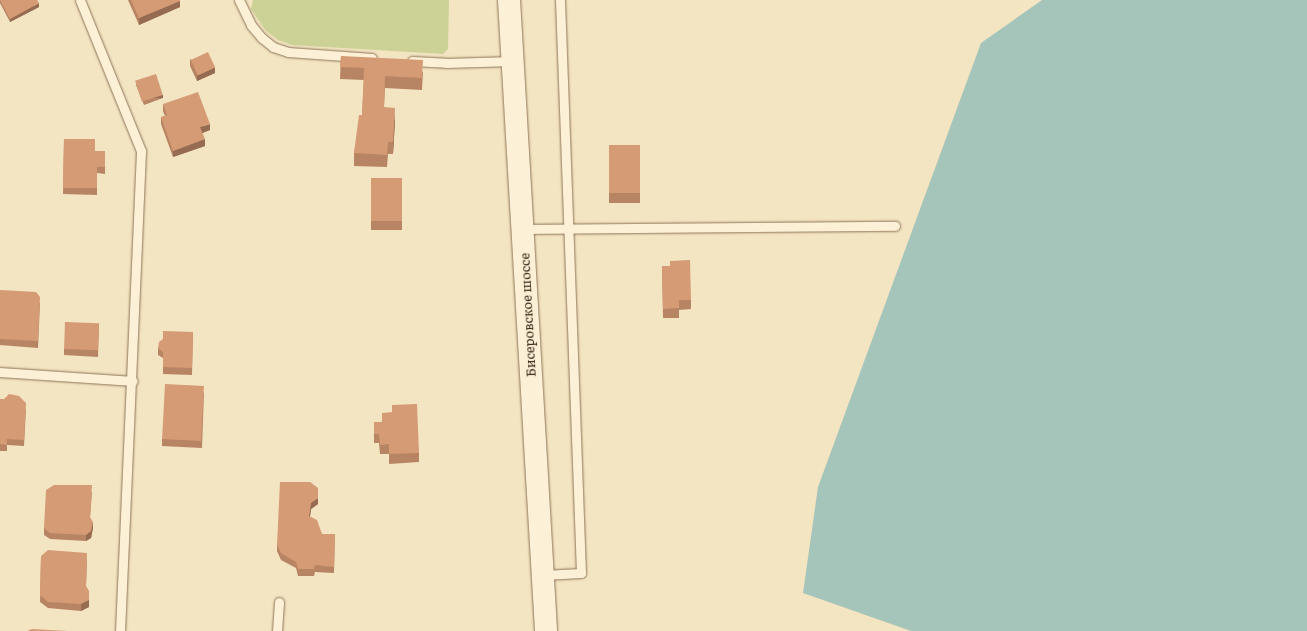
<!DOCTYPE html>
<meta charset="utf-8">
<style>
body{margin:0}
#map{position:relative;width:1307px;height:631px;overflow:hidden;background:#f3e4c2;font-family:Literata,serif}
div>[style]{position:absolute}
.green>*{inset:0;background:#ccd295}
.water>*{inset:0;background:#a5c5bb}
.roads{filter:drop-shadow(0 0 1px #8f7457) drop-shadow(0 0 1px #8f7457)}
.lane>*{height:9px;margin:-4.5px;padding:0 4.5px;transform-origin:4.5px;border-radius:4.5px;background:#fcf1d7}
.secondary>*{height:22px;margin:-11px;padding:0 11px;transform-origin:11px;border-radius:11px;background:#fcf1d7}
.wall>*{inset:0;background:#b78564;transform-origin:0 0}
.shaded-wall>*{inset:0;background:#956c51;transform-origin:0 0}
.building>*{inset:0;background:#d59b74;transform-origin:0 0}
span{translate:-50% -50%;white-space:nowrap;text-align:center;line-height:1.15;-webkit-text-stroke:3px #f9eed3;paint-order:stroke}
.street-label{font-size:13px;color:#3d2c1d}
</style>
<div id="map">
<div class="green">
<i style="clip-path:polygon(253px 0,449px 0,448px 49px,443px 54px,292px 45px,278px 40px,266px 31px,251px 9px)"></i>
</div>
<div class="water">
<i style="clip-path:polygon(1042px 0,1307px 0,1307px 631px,911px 631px,803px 593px,818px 487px,981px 43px)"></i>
</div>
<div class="roads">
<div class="lane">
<i style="left:80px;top:0;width:163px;rotate:68deg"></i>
<i style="left:141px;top:151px;width:480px;rotate:92.5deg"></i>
<i style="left:239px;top:0;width:28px;rotate:64deg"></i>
<i style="left:251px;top:25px;width:17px;rotate:50deg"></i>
<i style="left:262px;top:38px;width:14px;rotate:39deg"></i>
<i style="left:273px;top:47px;width:16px;rotate:18deg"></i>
<i style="left:288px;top:52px;width:84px;rotate:4.1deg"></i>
<i style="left:412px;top:61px;width:34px;rotate:3deg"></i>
<i style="left:446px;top:63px;width:67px;rotate:-1.7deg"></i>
<i style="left:523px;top:229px;width:372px;rotate:-0.5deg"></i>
<i style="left:0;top:372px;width:133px;rotate:3.9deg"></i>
<i style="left:543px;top:575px;width:38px;rotate:-3deg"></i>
<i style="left:581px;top:573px;width:573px;rotate:-92.1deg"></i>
<i style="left:277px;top:631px;width:29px;rotate:-86deg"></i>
</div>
<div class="secondary">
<i style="left:509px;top:0;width:632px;rotate:86.64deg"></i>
</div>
</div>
<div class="wall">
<i style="clip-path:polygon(0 0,39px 7px,10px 22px,0 3px)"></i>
<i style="clip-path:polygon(128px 0,180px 0,180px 7px,139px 25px)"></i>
<i style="clip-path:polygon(341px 56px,423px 72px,422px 90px,385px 88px,384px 107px,395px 120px,393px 154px,388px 154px,387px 167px,354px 166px,354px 153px,362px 115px,364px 80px,340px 79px)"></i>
<i style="clip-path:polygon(190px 59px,215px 73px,197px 81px,190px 66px)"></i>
<i style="clip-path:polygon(136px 82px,163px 98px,144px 105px,136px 85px)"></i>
<i style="clip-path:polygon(163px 104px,210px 130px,202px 133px,205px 146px,173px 157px,161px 124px,161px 117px,165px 116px,163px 111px)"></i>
<i style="clip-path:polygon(64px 139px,95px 151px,105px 151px,105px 174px,97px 173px,97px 195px,63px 194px)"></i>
<i style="left:609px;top:145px;width:31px;height:58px"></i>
<i style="left:371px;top:178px;width:31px;height:52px"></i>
<i style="clip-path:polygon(662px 266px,691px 300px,691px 309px,679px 310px,679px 318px,663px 318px)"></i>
<i style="clip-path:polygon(0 290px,40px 303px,38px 348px,0 345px)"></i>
<i style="clip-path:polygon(99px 323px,98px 357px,64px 355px,64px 349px)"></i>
<i style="clip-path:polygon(193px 332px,192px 375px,163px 374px,163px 358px,158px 355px,158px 348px)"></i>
<i style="clip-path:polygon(204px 392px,202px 448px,162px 446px,162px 439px)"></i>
<i style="clip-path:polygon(0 399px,26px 409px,24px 446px,7px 445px,7px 451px,0 451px)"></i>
<i style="clip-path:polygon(382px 413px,419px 453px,419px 462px,389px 464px,389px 454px,380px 454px,379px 443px,374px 443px,374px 422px,382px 422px)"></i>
<i style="clip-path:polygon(310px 482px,318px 504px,311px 509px,310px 517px,322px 534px,335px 534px,334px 573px,315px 572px,314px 576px,298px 576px,296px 568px,281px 560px,277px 551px,277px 545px)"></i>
<i style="clip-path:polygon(92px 492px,90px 518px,93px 528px,91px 538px,86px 541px,50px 539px,44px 535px,44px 528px)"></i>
<i style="clip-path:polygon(41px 556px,87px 559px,86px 586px,89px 597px,89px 607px,81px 611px,48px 608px,40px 602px)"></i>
</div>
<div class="shaded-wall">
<i style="clip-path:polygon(180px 1px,180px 7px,139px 25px,139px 18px)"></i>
<i style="clip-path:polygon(39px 3px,39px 7px,10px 22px,10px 19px)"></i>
<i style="clip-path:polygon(215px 67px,215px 73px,197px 81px,197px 75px)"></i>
<i style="left:163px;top:95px;width:3px;height:20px;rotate:90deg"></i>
<i style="clip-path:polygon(395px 108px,395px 120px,393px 154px,393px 142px)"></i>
<i style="clip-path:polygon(210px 124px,210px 130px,200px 134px,200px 127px)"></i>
<i style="clip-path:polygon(205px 139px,205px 146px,173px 157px,173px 151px)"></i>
<i style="clip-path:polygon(318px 498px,318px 504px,311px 509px,309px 523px,309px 516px,311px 503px)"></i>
<i style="clip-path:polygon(93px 522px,93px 528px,91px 538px,86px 541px,86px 535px)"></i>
<i style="clip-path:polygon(89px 591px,89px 607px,81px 611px,81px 604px)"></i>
</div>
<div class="building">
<i style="clip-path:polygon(0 0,37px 0,39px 3px,10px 19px)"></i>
<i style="clip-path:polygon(131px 0,180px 0,180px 1px,139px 18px)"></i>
<i style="left:208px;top:52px;width:17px;height:19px;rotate:65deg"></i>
<i style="clip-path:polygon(341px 56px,423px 60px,422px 78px,385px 76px,384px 107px,395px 108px,393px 142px,388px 142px,387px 155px,354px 153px,359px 115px,362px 115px,364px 68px,340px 67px)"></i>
<i style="left:156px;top:74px;width:22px;height:22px;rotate:72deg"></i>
<i style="clip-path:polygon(198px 92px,210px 124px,200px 127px,205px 139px,173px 151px,161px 117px,167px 115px,163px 104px)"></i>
<i style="clip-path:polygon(64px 139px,95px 139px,95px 151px,105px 151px,105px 167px,97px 167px,97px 188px,63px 188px)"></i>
<i style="left:609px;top:145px;width:31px;height:48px"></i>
<i style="left:371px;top:178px;width:31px;height:43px"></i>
<i style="clip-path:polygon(690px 260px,691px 300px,679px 300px,679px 308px,663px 309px,662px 266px,670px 266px,670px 261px)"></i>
<i style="clip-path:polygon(0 290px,36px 292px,40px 297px,38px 341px,0 339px)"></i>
<i style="left:65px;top:322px;width:34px;height:27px;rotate:2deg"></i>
<i style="clip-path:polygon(163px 331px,193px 332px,192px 368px,163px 367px,163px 352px,158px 348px,159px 342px,163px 339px)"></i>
<i style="left:165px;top:384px;width:39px;height:55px;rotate:3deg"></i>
<i style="clip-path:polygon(9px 394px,19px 396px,26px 403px,24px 440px,7px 439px,7px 445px,0 444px,0 399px,4px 399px)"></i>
<i style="clip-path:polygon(417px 404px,419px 453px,389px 454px,389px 444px,380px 445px,379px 434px,374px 434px,374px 422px,382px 422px,382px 413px,392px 412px,392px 405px)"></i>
<i style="clip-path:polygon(280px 482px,310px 482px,318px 488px,318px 498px,311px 503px,309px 516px,317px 520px,322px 534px,335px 534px,334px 567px,315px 565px,314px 569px,298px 569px,296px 562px,281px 553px,277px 545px)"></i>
<i style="clip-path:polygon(54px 485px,92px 485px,90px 517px,93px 522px,91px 531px,86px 535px,50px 533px,44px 528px,46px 490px)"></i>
<i style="clip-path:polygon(48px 550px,87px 553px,86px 586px,89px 591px,89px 600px,81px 604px,48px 602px,40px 595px,41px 556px)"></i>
<i style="clip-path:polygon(32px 629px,68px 631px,27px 631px)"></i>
</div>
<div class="street-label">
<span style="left:528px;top:315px;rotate:-93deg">Бисеровское шоссе</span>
</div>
</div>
